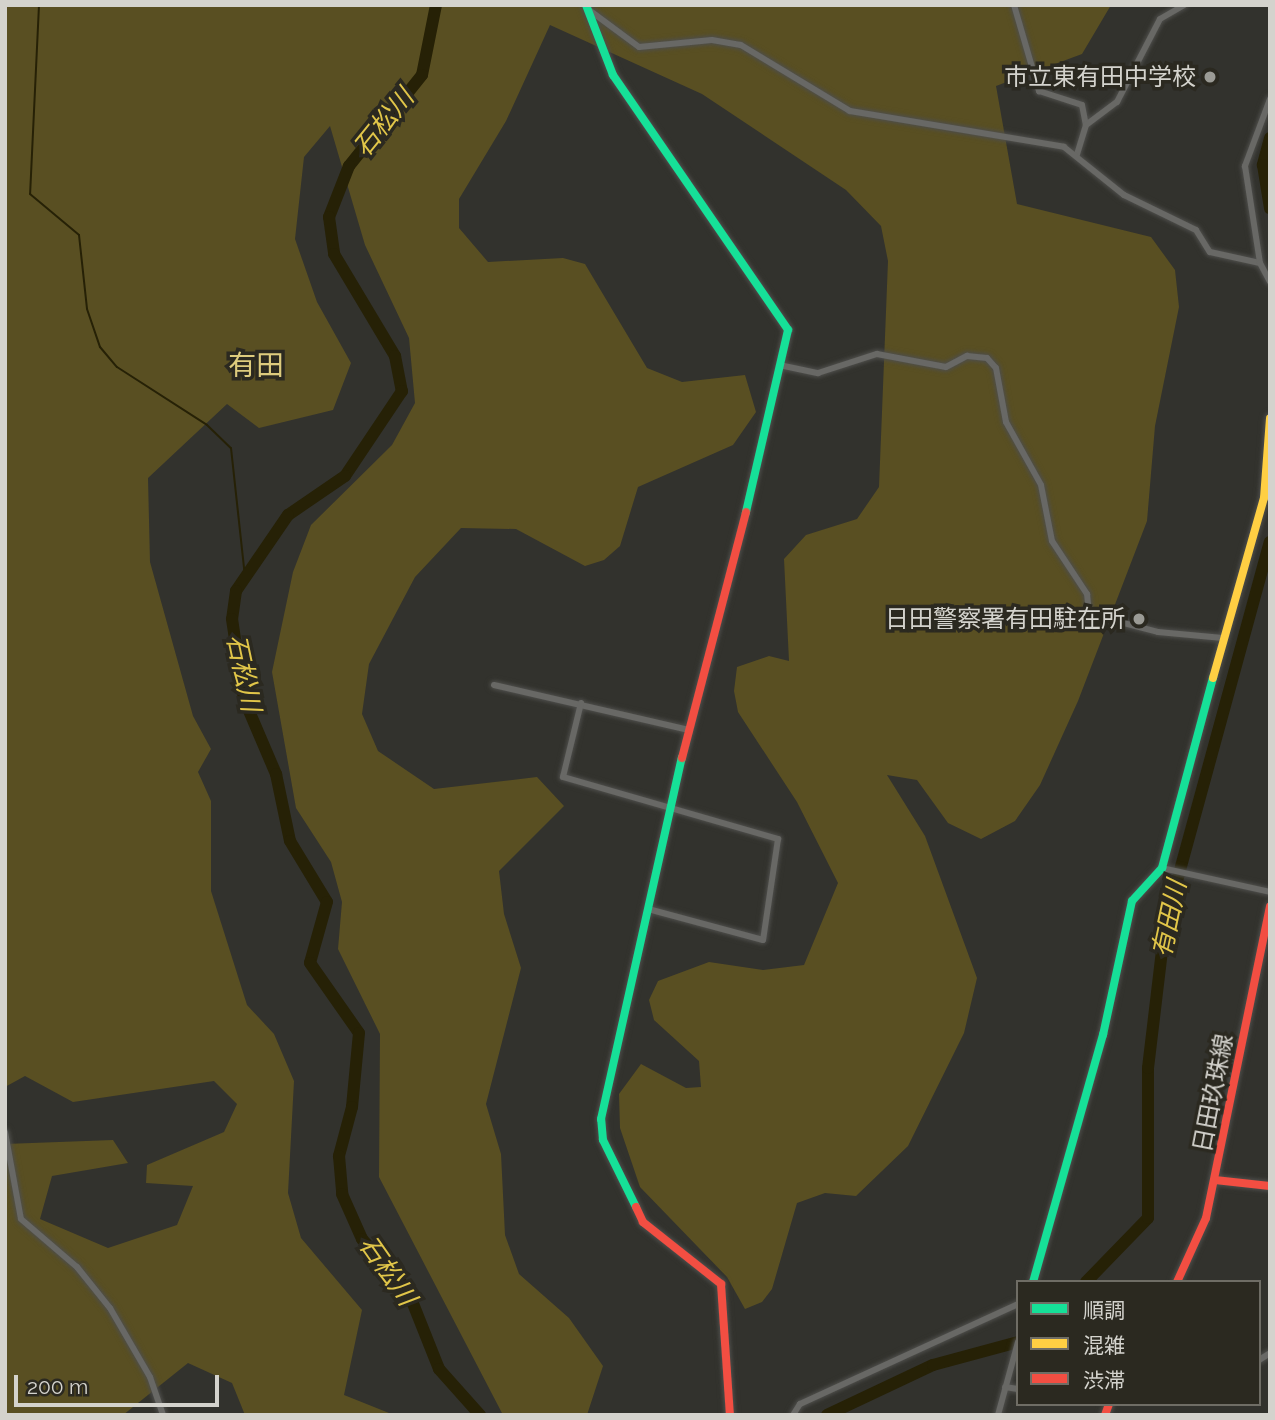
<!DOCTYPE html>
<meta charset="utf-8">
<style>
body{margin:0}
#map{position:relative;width:1275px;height:1420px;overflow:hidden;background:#32322d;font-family:Raleway,"Noto Sans JP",sans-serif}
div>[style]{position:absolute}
.green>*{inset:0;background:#594f22}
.stream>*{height:2px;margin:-1px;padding:0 1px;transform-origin:1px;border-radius:1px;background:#262106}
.river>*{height:12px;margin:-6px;padding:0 6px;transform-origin:6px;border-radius:6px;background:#262106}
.roads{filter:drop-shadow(0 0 2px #4e4e4b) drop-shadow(0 0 2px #4e4e4b)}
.street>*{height:6px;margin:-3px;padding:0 3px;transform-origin:3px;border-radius:3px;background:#686865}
.fast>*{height:8px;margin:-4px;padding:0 4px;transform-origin:4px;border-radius:4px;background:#16e098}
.slow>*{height:8px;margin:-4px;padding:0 4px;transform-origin:4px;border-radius:4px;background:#ffcf43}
.jam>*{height:8px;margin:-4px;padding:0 4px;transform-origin:4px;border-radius:4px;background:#f24e42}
.dots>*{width:19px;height:19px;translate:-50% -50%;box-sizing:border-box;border:4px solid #2b2920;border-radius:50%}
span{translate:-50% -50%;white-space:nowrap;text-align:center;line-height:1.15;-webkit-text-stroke:7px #2b2920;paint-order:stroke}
.poi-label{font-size:24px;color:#d4d3cd}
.right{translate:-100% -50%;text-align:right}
.street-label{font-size:24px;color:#d4d3cd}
.water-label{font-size:26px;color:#e1c649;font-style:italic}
.quarter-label{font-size:28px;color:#ddcb7d}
.frame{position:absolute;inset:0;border:7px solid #d4d3cd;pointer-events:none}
.legend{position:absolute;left:1016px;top:1280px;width:245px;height:126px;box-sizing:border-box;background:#2b2920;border:2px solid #6f6d65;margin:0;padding:9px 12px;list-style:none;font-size:21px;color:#d4d3cd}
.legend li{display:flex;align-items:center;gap:14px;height:35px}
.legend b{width:35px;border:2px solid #6f6d65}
.scale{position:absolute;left:14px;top:1375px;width:205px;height:32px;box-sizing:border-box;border:4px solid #d4d3cd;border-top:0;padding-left:9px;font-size:21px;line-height:24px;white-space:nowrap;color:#d4d3cd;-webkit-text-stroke:5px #2b2920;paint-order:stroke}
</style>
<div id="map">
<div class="green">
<i style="clip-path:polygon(5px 5px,1111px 5px,1082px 54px,996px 86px,1017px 204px,1151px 237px,1175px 270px,1179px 307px,1155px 426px,1147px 521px,1078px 701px,1040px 785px,1015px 821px,981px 839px,948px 823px,917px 780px,887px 775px,925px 836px,977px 978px,964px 1033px,908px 1146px,856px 1196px,825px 1193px,797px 1203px,772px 1289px,762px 1302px,745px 1309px,727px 1277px,640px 1187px,620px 1128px,619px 1094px,641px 1064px,686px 1088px,701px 1087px,699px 1061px,654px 1020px,649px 1000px,658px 981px,709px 962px,763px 970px,804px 965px,838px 883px,797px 802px,738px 712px,734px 691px,737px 667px,769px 656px,789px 661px,784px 559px,806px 535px,857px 519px,879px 487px,888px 261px,881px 226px,846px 190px,702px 94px,550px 25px,506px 121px,459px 199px,459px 228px,488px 262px,563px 258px,585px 264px,647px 368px,682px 382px,745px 375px,756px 412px,733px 445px,638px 487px,620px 546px,604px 560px,585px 566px,516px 529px,461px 528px,415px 577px,369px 664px,362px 714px,378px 751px,434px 789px,537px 777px,564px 806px,499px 871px,504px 914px,521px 968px,486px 1104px,501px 1154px,505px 1235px,519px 1274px,569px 1318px,603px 1366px,587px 1415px,503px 1415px,379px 1177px,380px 1034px,338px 949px,342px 902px,331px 862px,296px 808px,272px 672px,293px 572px,311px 525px,392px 445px,415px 403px,409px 338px,365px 245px,330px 126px,304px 157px,295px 239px,317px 302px,351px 363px,333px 410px,259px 428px,227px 404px,148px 478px,150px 562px,193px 716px,211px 749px,198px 772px,211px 801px,211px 891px,247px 1005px,274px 1034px,294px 1081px,288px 1193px,301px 1238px,362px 1310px,344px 1395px,394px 1415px,245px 1415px,232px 1383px,188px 1363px,123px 1415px,5px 1415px,5px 1144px,113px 1140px,128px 1163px,52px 1176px,40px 1219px,108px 1248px,177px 1225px,193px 1186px,146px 1183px,147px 1165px,224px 1132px,237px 1104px,214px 1081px,73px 1102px,25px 1076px,5px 1087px)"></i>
</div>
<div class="stream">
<i style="left:39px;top:5px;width:189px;rotate:92.7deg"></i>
<i style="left:30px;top:194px;width:64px;rotate:39.9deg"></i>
<i style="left:79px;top:235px;width:74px;rotate:83.8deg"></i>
<i style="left:87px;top:309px;width:40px;rotate:71.1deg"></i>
<i style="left:100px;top:347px;width:26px;rotate:50deg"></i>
<i style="left:117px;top:367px;width:107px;rotate:32.8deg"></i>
<i style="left:207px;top:425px;width:33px;rotate:44deg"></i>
<i style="left:231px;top:448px;width:129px;rotate:83.8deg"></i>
</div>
<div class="river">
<i style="left:436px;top:5px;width:71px;rotate:101.3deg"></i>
<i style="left:422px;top:75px;width:117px;rotate:128.7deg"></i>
<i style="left:349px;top:166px;width:55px;rotate:111.4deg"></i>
<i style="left:329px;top:217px;width:37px;rotate:82deg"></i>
<i style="left:334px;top:254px;width:119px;rotate:59.1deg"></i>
<i style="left:395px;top:356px;width:36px;rotate:79deg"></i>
<i style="left:402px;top:391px;width:102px;rotate:123.8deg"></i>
<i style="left:345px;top:476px;width:69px;rotate:145.6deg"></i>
<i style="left:288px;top:515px;width:92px;rotate:124.4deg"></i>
<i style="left:236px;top:591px;width:28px;rotate:98deg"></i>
<i style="left:232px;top:619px;width:81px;rotate:81.5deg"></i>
<i style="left:244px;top:699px;width:82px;rotate:66.9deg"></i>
<i style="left:276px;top:774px;width:68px;rotate:78.2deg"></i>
<i style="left:290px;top:841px;width:71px;rotate:58.8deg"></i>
<i style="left:327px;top:902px;width:63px;rotate:105.6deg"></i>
<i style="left:310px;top:963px;width:85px;rotate:55deg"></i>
<i style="left:359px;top:1033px;width:74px;rotate:95.4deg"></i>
<i style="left:352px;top:1107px;width:51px;rotate:104.9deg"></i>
<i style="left:339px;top:1156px;width:38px;rotate:85deg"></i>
<i style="left:342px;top:1194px;width:49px;rotate:66deg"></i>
<i style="left:362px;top:1239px;width:69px;rotate:48.5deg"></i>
<i style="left:408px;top:1291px;width:84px;rotate:68.3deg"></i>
<i style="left:439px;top:1369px;width:62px;rotate:48.3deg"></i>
<i style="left:1270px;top:138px;width:28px;rotate:105deg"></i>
<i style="left:1263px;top:165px;width:44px;rotate:80.8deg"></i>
<i style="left:1086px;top:1282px;width:89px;rotate:-45.9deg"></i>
<i style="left:1148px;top:1218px;width:150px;rotate:-90deg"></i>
<i style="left:1148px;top:1068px;width:144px;rotate:-83.2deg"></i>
<i style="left:1165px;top:925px;width:397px;rotate:-74.7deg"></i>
<i style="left:827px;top:1415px;width:117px;rotate:-25.3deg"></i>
<i style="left:933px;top:1365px;width:88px;rotate:-15.1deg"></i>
</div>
<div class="roads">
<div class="street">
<i style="left:1014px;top:5px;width:90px;rotate:73.8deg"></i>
<i style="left:1039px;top:91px;width:45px;rotate:18deg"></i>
<i style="left:1082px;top:105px;width:20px;rotate:79deg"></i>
<i style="left:1086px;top:125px;width:31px;rotate:107deg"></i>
<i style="left:589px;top:10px;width:62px;rotate:36.5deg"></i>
<i style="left:639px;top:47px;width:73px;rotate:-5.5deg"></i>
<i style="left:712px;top:40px;width:29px;rotate:10deg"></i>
<i style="left:741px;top:45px;width:127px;rotate:31.2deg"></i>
<i style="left:850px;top:111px;width:217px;rotate:9.5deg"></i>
<i style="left:1064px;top:147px;width:77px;rotate:38.7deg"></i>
<i style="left:1124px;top:195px;width:80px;rotate:25.9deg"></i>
<i style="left:1196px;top:230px;width:26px;rotate:58deg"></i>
<i style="left:1210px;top:252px;width:51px;rotate:12.4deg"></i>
<i style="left:1270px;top:99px;width:72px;rotate:110.5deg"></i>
<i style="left:1245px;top:166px;width:98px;rotate:81.2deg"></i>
<i style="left:1260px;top:263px;width:21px;rotate:62deg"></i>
<i style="left:1086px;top:125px;width:39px;rotate:-37deg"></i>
<i style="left:1117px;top:102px;width:93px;rotate:-62.6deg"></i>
<i style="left:1160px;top:19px;width:28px;rotate:-30deg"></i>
<i style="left:784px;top:366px;width:35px;rotate:12deg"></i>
<i style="left:818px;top:373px;width:62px;rotate:-17.9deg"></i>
<i style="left:877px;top:354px;width:70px;rotate:10.7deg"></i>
<i style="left:946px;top:367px;width:24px;rotate:-28deg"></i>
<i style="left:967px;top:356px;width:20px;rotate:6deg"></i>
<i style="left:987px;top:358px;width:13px;rotate:48deg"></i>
<i style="left:996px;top:368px;width:55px;rotate:79.5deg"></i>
<i style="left:1006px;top:422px;width:72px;rotate:60.9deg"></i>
<i style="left:1041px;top:485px;width:57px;rotate:78.9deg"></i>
<i style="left:1052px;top:541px;width:64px;rotate:56.6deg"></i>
<i style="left:1087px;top:594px;width:20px;rotate:84deg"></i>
<i style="left:1089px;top:614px;width:71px;rotate:14.6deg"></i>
<i style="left:1158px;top:632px;width:65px;rotate:5.3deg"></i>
<i style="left:494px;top:685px;width:200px;rotate:13deg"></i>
<i style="left:581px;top:703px;width:76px;rotate:103.7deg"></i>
<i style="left:563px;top:777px;width:224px;rotate:16.1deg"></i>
<i style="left:778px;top:839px;width:102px;rotate:98.4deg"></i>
<i style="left:763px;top:940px;width:119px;rotate:-164.9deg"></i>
<i style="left:1162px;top:868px;width:111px;rotate:12.5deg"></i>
<i style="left:5px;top:1132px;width:88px;rotate:79.6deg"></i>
<i style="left:21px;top:1219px;width:74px;rotate:40.6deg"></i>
<i style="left:77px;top:1267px;width:53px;rotate:51.2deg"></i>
<i style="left:110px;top:1308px;width:80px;rotate:59.9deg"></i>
<i style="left:150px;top:1377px;width:40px;rotate:71.1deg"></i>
<i style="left:1259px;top:1360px;width:13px;rotate:-32deg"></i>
<i style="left:1005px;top:1387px;width:13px;rotate:9deg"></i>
<i style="left:793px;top:1415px;width:13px;rotate:-58deg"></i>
<i style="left:800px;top:1404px;width:240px;rotate:-24.6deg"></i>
<i style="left:998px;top:1415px;width:76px;rotate:-74.7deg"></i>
</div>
<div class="fast">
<i style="left:586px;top:5px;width:75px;rotate:68.9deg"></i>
<i style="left:613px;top:75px;width:309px;rotate:55.5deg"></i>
<i style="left:788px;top:330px;width:187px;rotate:103deg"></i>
<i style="left:636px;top:1207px;width:75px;rotate:-116.2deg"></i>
<i style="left:603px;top:1140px;width:21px;rotate:-95deg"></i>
<i style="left:601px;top:1119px;width:370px;rotate:-77.4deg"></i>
<i style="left:1033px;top:1282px;width:257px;rotate:-74.2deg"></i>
<i style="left:1103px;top:1035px;width:137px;rotate:-77.8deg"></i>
<i style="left:1132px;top:901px;width:45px;rotate:-47.7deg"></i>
<i style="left:1162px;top:868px;width:197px;rotate:-75deg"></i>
</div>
<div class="slow">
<i style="left:1213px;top:678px;width:187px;rotate:-74.2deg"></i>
<i style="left:1264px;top:498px;width:80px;rotate:-85.7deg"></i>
</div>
<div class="jam">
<i style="left:682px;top:758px;width:254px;rotate:-75.4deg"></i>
<i style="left:1215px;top:1180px;width:55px;rotate:6.2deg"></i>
<i style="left:636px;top:1207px;width:17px;rotate:65deg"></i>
<i style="left:643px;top:1222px;width:100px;rotate:38.5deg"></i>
<i style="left:721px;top:1284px;width:131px;rotate:86.1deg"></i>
<i style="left:1177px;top:1282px;width:70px;rotate:-65.6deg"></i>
<i style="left:1206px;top:1218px;width:318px;rotate:-78.4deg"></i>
<i style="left:1105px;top:1415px;width:12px;rotate:-70deg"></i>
</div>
</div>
<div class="dots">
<i style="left:1210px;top:77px;background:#9b9b95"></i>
<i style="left:1139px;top:619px;background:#9b9b95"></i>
</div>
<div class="poi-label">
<span class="right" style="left:1196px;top:77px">市立東有田中学校</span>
<span class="right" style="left:1125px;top:619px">日田警察署有田駐在所</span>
</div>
<div class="street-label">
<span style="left:1213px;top:1093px;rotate:-79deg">日田玖珠線</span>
</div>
<div class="water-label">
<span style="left:384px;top:123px;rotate:-51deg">石松川</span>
<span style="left:243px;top:673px;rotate:78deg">石松川</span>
<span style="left:1170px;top:919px;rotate:-78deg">有田川</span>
<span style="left:387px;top:1271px;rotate:55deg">石松川</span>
</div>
<div class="quarter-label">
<span style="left:256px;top:366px">有田</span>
</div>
<div class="frame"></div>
<ul class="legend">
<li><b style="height:9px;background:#16e098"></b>順調</li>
<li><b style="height:9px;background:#ffcf43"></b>混雑</li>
<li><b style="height:9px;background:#f24e42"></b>渋滞</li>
</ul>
<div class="scale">200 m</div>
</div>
